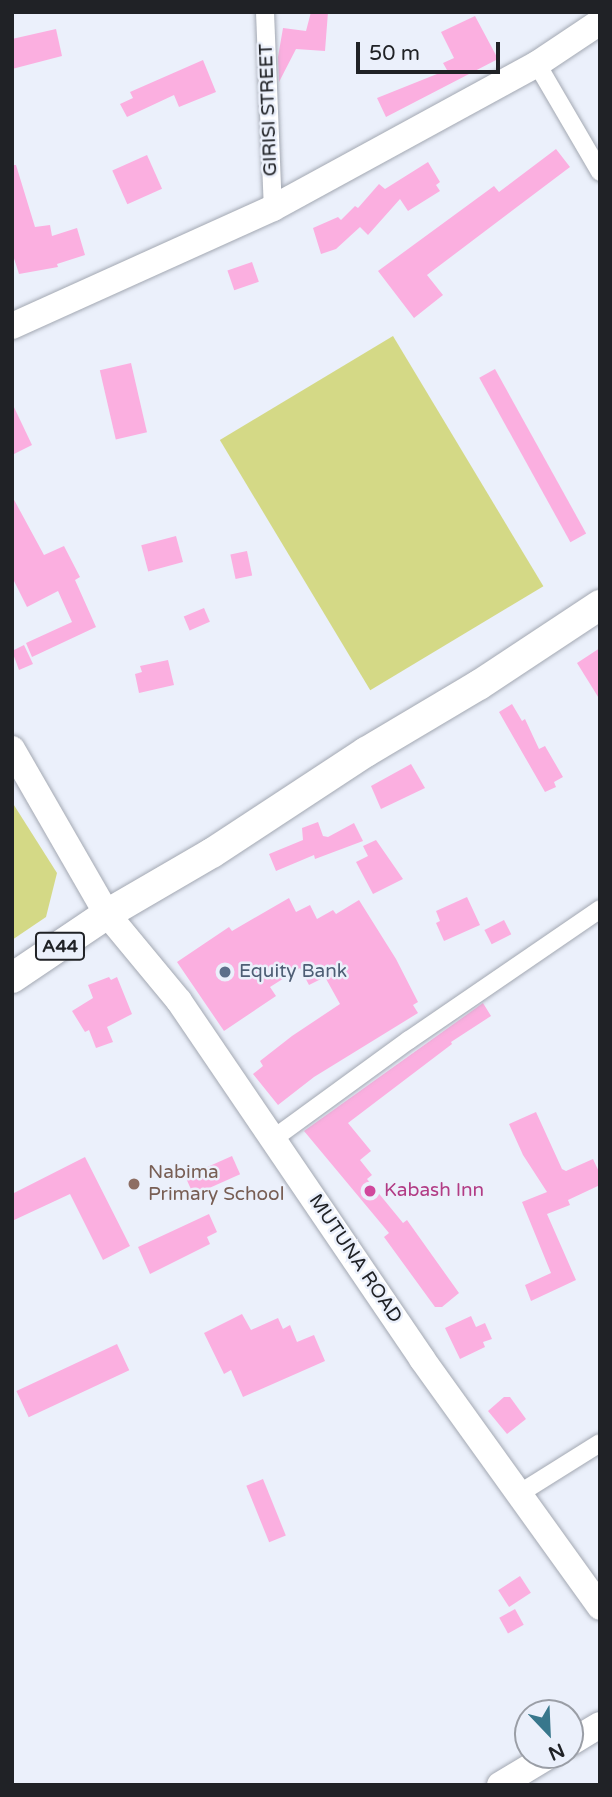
<!DOCTYPE html>
<style>
body{margin:0}
#map{position:relative;width:612px;height:1797px;overflow:hidden;background:#ebf0fb;font-family:"Varela Round",sans-serif}
div>[style]{position:absolute}
.green>*{inset:0;background:#d4d986;transform-origin:0 0}
.building>*{inset:0;background:#fbafe0;transform-origin:0 0}
.roads{filter:drop-shadow(0 0 2px #a3a8b2) drop-shadow(0 0 2px #a3a8b2)}
.street>*{height:18px;margin:-9px;padding:0 9px;transform-origin:9px;border-radius:9px;background:#fff}
.secondary>*{height:26px;margin:-13px;padding:0 13px;transform-origin:13px;border-radius:13px;background:#fff}
.primary>*{height:30px;margin:-15px;padding:0 15px;transform-origin:15px;border-radius:15px;background:#fff}
.dots>*{width:19px;height:19px;translate:-50% -50%;box-sizing:border-box;border:4px solid #ebf0fb;border-radius:50%}
span{translate:-50% -50%;white-space:nowrap;text-align:center;line-height:1.15;-webkit-text-stroke:5px #ebf0fb;paint-order:stroke}
.shield-label span{padding:2px 5px;background:#ebf0fb;border:2px solid;border-radius:5px;-webkit-text-stroke-width:0}
.shield-label{font-size:18px;color:#202226;font-weight:700}
.street-label{font-size:19px;color:#202226}
.service-label{font-size:19px;color:#4e5e75}
.left{translate:0 -50%;text-align:left}
.education-label{font-size:19px;color:#785e54}
.hotel-label{font-size:19px;color:#b23c85}
.frame{position:absolute;inset:0;border:14px solid #202226;pointer-events:none}
.north{position:absolute;left:514px;top:1699px;width:70px;height:70px;box-sizing:border-box;background:#ebf0fb;border:2px solid #9a9ea6;border-radius:50%;rotate:157deg;font-size:19px;font-weight:700;line-height:28px;text-align:center;color:#202226}
.north::after{content:'';display:block;margin:auto;width:24px;height:32px;background:#38778c;clip-path:polygon(50% 0,100% 100%,50% 72%,0 100%)}
.scale{position:absolute;left:356px;top:42px;width:144px;height:32px;box-sizing:border-box;border:4px solid #202226;border-top:0;padding-left:9px;font-size:21px;line-height:24px;white-space:nowrap;color:#202226;-webkit-text-stroke:5px #ebf0fb;paint-order:stroke}
</style>
<div id="map">
<div class="green">
<i style="left:393px;top:336px;width:292px;height:202px;rotate:59deg"></i>
<i style="clip-path:polygon(12px 802px,57px 873px,46px 917px,12px 940px)"></i>
</div>
<div class="building">
<i style="clip-path:polygon(311px 12px,328px 12px,325px 51px,296px 49px,279px 82px,278px 57px,283px 28px,306px 31px)"></i>
<i style="clip-path:polygon(475px 16px,498px 59px,386px 117px,377px 98px,447px 70px,443px 63px,454px 58px,441px 32px)"></i>
<i style="clip-path:polygon(56px 29px,62px 56px,12px 69px,12px 39px)"></i>
<i style="clip-path:polygon(203px 60px,216px 92px,179px 107px,174px 95px,127px 117px,120px 104px,133px 98px,130px 92px)"></i>
<i style="clip-path:polygon(556px 149px,570px 167px,427px 275px,443px 295px,414px 318px,378px 271px,494px 186px,499px 192px)"></i>
<i style="left:147px;top:155px;width:37px;height:38px;rotate:66deg"></i>
<i style="clip-path:polygon(428px 162px,440px 182px,436px 185px,440px 191px,408px 211px,400px 199px,368px 235px,360px 227px,336px 249px,321px 254px,313px 228px,338px 217px,341px 220px,355px 206px,358px 208px,379px 184px,385px 189px)"></i>
<i style="clip-path:polygon(12px 165px,16px 165px,35px 227px,50px 225px,52px 236px,77px 228px,85px 255px,57px 264px,58px 267px,19px 274px,12px 252px)"></i>
<i style="left:252px;top:262px;width:21px;height:26px;rotate:71deg"></i>
<i style="left:131px;top:363px;width:71px;height:32px;rotate:77deg"></i>
<i style="left:495px;top:369px;width:188px;height:18px;rotate:61deg"></i>
<i style="clip-path:polygon(12px 403px,32px 445px,12px 455px)"></i>
<i style="clip-path:polygon(12px 496px,44px 555px,64px 546px,80px 577px,75px 580px,96px 627px,32px 657px,26px 643px,72px 622px,58px 591px,27px 607px,12px 577px)"></i>
<i style="left:176px;top:536px;width:27px;height:36px;rotate:75deg"></i>
<i style="left:247px;top:551px;width:25px;height:17px;rotate:78deg"></i>
<i style="left:204px;top:608px;width:15px;height:22px;rotate:67deg"></i>
<i style="clip-path:polygon(24px 645px,33px 664px,19px 670px,12px 651px)"></i>
<i style="clip-path:polygon(600px 648px,600px 700px,577px 663px)"></i>
<i style="clip-path:polygon(168px 660px,174px 685px,139px 693px,135px 674px,142px 672px,140px 666px)"></i>
<i style="clip-path:polygon(512px 704px,522px 721px,525px 719px,539px 749px,545px 746px,563px 777px,554px 782px,556px 787px,545px 792px,499px 712px)"></i>
<i style="clip-path:polygon(411px 764px,425px 788px,381px 809px,371px 786px)"></i>
<i style="clip-path:polygon(318px 822px,323px 836px,328px 837px,354px 823px,363px 841px,315px 859px,314px 855px,276px 871px,269px 854px,303px 840px,302px 828px)"></i>
<i style="clip-path:polygon(376px 840px,403px 879px,373px 894px,356px 862px,368px 856px,363px 846px)"></i>
<i style="clip-path:polygon(467px 897px,480px 925px,444px 941px,436px 923px,440px 921px,436px 911px)"></i>
<i style="clip-path:polygon(289px 898px,296px 912px,310px 905px,317px 919px,333px 910px,336px 914px,359px 900px,396px 959px,418px 1002px,413px 1005px,418px 1013px,314px 1077px,278px 1105px,253px 1074px,263px 1066px,260px 1061px,292px 1036px,340px 1004px,325px 977px,309px 985px,300px 968px,270px 987px,276px 996px,224px 1031px,177px 962px,229px 927px,232px 931px)"></i>
<i style="left:504px;top:920px;width:16px;height:22px;rotate:63deg"></i>
<i style="clip-path:polygon(109px 977px,111px 980px,117px 977px,132px 1014px,107px 1027px,113px 1042px,96px 1048px,89px 1030px,85px 1032px,72px 1011px,93px 998px,88px 985px)"></i>
<i style="clip-path:polygon(483px 1003px,491px 1016px,451px 1042px,452px 1044px,348px 1123px,371px 1151px,360px 1160px,372px 1175px,367px 1179px,403px 1223px,407px 1220px,459px 1293px,442px 1307px,435px 1307px,384px 1237px,389px 1233px,304px 1131px)"></i>
<i style="clip-path:polygon(536px 1112px,562px 1169px,566px 1171px,593px 1159px,600px 1174px,600px 1185px,568px 1200px,570px 1205px,547px 1214px,576px 1280px,531px 1301px,525px 1285px,551px 1273px,522px 1202px,547px 1192px,523px 1155px,509px 1124px)"></i>
<i style="left:232px;top:1156px;width:20px;height:51px;rotate:66deg"></i>
<i style="clip-path:polygon(85px 1157px,130px 1246px,103px 1260px,70px 1194px,12px 1221px,12px 1194px)"></i>
<i style="clip-path:polygon(209px 1214px,217px 1232px,207px 1237px,210px 1244px,150px 1274px,138px 1247px)"></i>
<i style="clip-path:polygon(242px 1314px,251px 1330px,278px 1318px,283px 1329px,290px 1325px,297px 1342px,314px 1335px,325px 1361px,243px 1397px,231px 1370px,224px 1374px,204px 1333px)"></i>
<i style="clip-path:polygon(471px 1316px,476px 1327px,485px 1323px,492px 1339px,483px 1342px,485px 1347px,460px 1359px,445px 1328px)"></i>
<i style="left:117px;top:1344px;width:29px;height:111px;rotate:65deg"></i>
<i style="clip-path:polygon(504px 1397px,510px 1397px,526px 1419px,507px 1434px,488px 1411px)"></i>
<i style="left:263px;top:1479px;width:61px;height:18px;rotate:68deg"></i>
<i style="left:520px;top:1576px;width:20px;height:26px;rotate:57deg"></i>
<i style="left:515px;top:1609px;width:18px;height:18px;rotate:61deg"></i>
</div>
<div class="roads">
<div class="street">
<i style="left:265px;top:12px;width:196px;rotate:87.7deg"></i>
<i style="left:537px;top:64px;width:125px;rotate:59.7deg"></i>
<i style="left:273px;top:1139px;width:168px;rotate:-36.1deg"></i>
<i style="left:409px;top:1040px;width:232px;rotate:-34.4deg"></i>
<i style="left:520px;top:1493px;width:94px;rotate:-32deg"></i>
</div>
<div class="secondary">
<i style="left:12px;top:326px;width:286px;rotate:-24.3deg"></i>
<i style="left:273px;top:208px;width:301px;rotate:-28.6deg"></i>
<i style="left:537px;top:64px;width:76px;rotate:-33.7deg"></i>
<i style="left:12px;top:749px;width:190px;rotate:60.1deg"></i>
<i style="left:107px;top:914px;width:113px;rotate:50.4deg"></i>
<i style="left:179px;top:1001px;width:433px;rotate:55.8deg"></i>
<i style="left:422px;top:1359px;width:305px;rotate:54.3deg"></i>
<i style="left:570px;top:1743px;width:35px;rotate:-31deg"></i>
<i style="left:500px;top:1785px;width:58px;rotate:-31deg"></i>
</div>
<div class="primary">
<i style="left:12px;top:978px;width:115px;rotate:-34deg"></i>
<i style="left:107px;top:914px;width:121px;rotate:-30.2deg"></i>
<i style="left:212px;top:853px;width:184px;rotate:-33.3deg"></i>
<i style="left:366px;top:752px;width:131px;rotate:-30.7deg"></i>
<i style="left:479px;top:685px;width:145px;rotate:-33.5deg"></i>
</div>
</div>
<div class="dots">
<i style="left:225px;top:972px;background:#5c6f8a"></i>
<i style="left:134px;top:1184px;background:#8d6e63"></i>
<i style="left:370px;top:1191px;background:#d1479c"></i>
</div>
<div class="shield-label">
<span style="left:60px;top:946px">A44</span>
</div>
<div class="street-label">
<span style="left:269px;top:110px;rotate:-92deg">GIRISI STREET</span>
<span style="left:355px;top:1259px;rotate:56deg">MUTUNA ROAD</span>
</div>
<div class="service-label">
<span class="left" style="left:239px;top:972px">Equity Bank</span>
</div>
<div class="education-label">
<span class="left" style="left:148px;top:1184px">Nabima<br>Primary School</span>
</div>
<div class="hotel-label">
<span class="left" style="left:384px;top:1191px">Kabash Inn</span>
</div>
<div class="frame"></div>
<div class="north">N</div>
<div class="scale">50 m</div>
</div>
